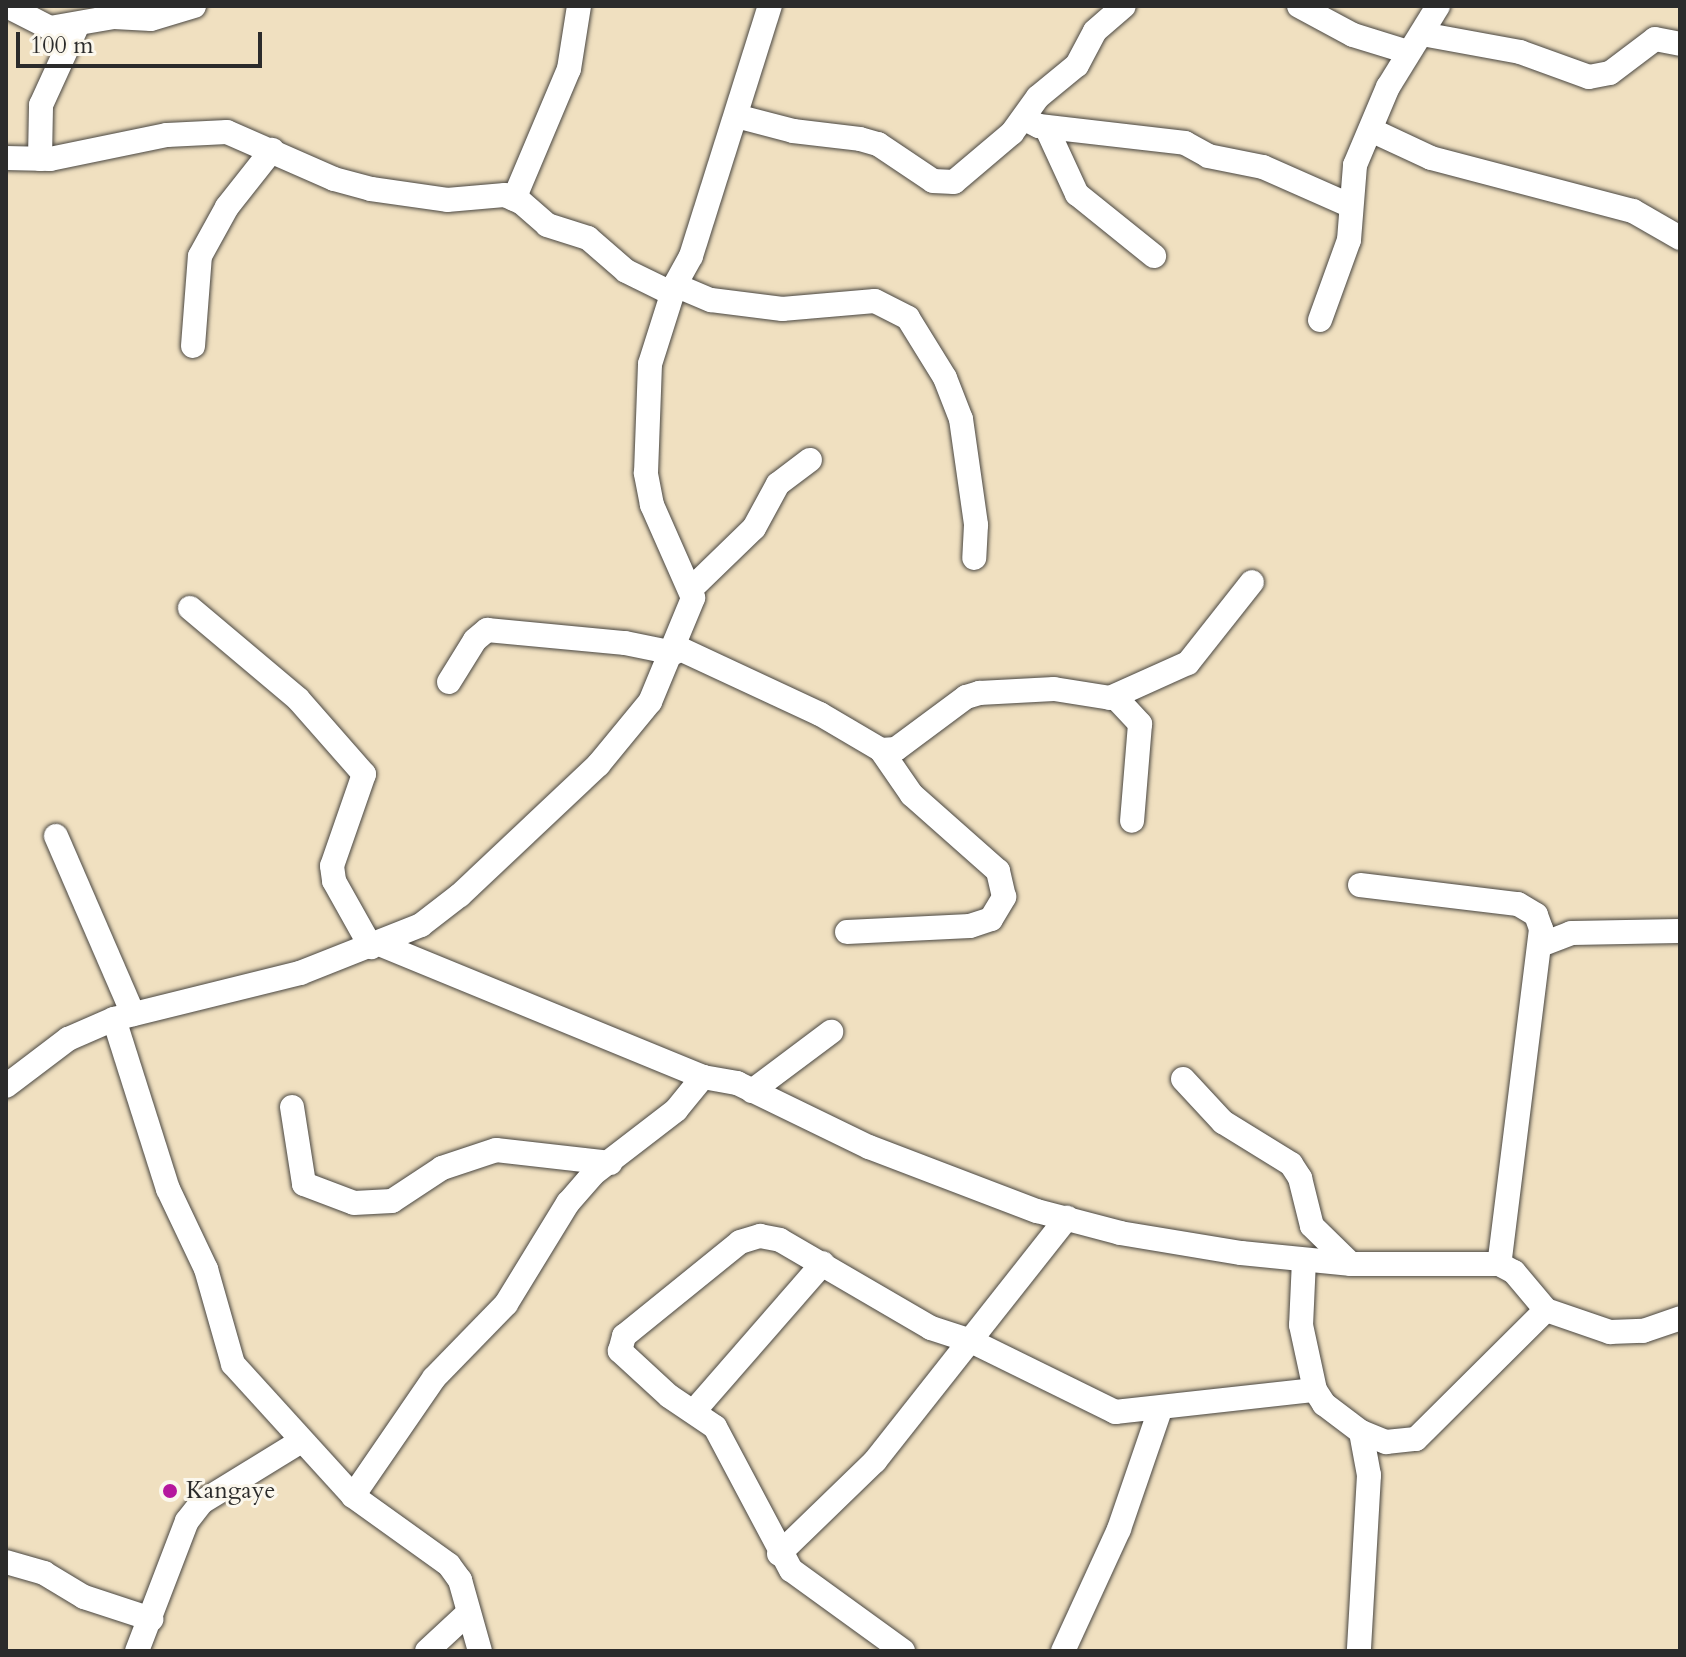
<!DOCTYPE html>
<style>
body{margin:0}
#map{position:relative;width:1686px;height:1657px;overflow:hidden;background:#f0e0c0;font-family:Cardo,serif}
div>[style]{position:absolute}
.roads{filter:drop-shadow(0 0 2px #494641) drop-shadow(0 0 2px #494641)}
.minor>*{height:24px;margin:-12px;padding:0 12px;transform-origin:12px;border-radius:12px;background:#fff}
.dots>*{width:22px;height:22px;translate:-50% -50%;box-sizing:border-box;border:4px solid #fbf7ec;border-radius:50%}
span{translate:-50% -50%;white-space:nowrap;text-align:center;line-height:1.15;-webkit-text-stroke:6px #fbf7ec;paint-order:stroke}
.poi-label{font-size:24px;color:#2b2b2b}
.left{translate:0 -50%;text-align:left}
.frame{position:absolute;inset:0;border:8px solid #2b2b2b;pointer-events:none}
.scale{position:absolute;left:16px;top:32px;width:246px;height:36px;box-sizing:border-box;border:4px solid #2b2b2b;border-top:0;padding-left:10px;font-size:24px;line-height:28px;white-space:nowrap;color:#2b2b2b;-webkit-text-stroke:6px #fbf7ec;paint-order:stroke}
</style>
<div id="map">
<div class="roads">
<div class="minor">
<i style="left:7px;top:6px;width:48px;rotate:27.1deg"></i>
<i style="left:50px;top:28px;width:65px;rotate:-9.8deg"></i>
<i style="left:114px;top:17px;width:37px;rotate:3deg"></i>
<i style="left:151px;top:19px;width:45px;rotate:-16.8deg"></i>
<i style="left:1299px;top:6px;width:61px;rotate:28.2deg"></i>
<i style="left:1353px;top:35px;width:58px;rotate:17.2deg"></i>
<i style="left:1422px;top:34px;width:100px;rotate:10.4deg"></i>
<i style="left:1520px;top:52px;width:73px;rotate:19.9deg"></i>
<i style="left:1589px;top:77px;width:21px;rotate:-11deg"></i>
<i style="left:1610px;top:73px;width:56px;rotate:-37.1deg"></i>
<i style="left:1655px;top:39px;width:25px;rotate:11deg"></i>
<i style="left:736px;top:116px;width:59px;rotate:14.7deg"></i>
<i style="left:793px;top:131px;width:67px;rotate:6.8deg"></i>
<i style="left:860px;top:139px;width:19px;rotate:16deg"></i>
<i style="left:878px;top:144px;width:66px;rotate:33.9deg"></i>
<i style="left:933px;top:181px;width:21px;rotate:3deg"></i>
<i style="left:954px;top:182px;width:76px;rotate:-40.2deg"></i>
<i style="left:1012px;top:133px;width:44px;rotate:-54.2deg"></i>
<i style="left:1038px;top:97px;width:50px;rotate:-39.4deg"></i>
<i style="left:1077px;top:65px;width:38px;rotate:-62deg"></i>
<i style="left:1095px;top:31px;width:38px;rotate:-41deg"></i>
<i style="left:1025px;top:119px;width:16px;rotate:27deg"></i>
<i style="left:1039px;top:126px;width:147px;rotate:6.6deg"></i>
<i style="left:1185px;top:143px;width:26px;rotate:29deg"></i>
<i style="left:1208px;top:156px;width:56px;rotate:11.3deg"></i>
<i style="left:1263px;top:167px;width:94px;rotate:23.8deg"></i>
<i style="left:1046px;top:127px;width:74px;rotate:65.2deg"></i>
<i style="left:1077px;top:194px;width:99px;rotate:38.8deg"></i>
<i style="left:1371px;top:130px;width:66px;rotate:25deg"></i>
<i style="left:1431px;top:158px;width:209px;rotate:14.7deg"></i>
<i style="left:1633px;top:211px;width:54px;rotate:29.9deg"></i>
<i style="left:6px;top:158px;width:44px;rotate:1.3deg"></i>
<i style="left:50px;top:159px;width:119px;rotate:-11.6deg"></i>
<i style="left:167px;top:135px;width:60px;rotate:-2.9deg"></i>
<i style="left:227px;top:132px;width:117px;rotate:23.7deg"></i>
<i style="left:334px;top:179px;width:38px;rotate:15deg"></i>
<i style="left:371px;top:189px;width:77px;rotate:8.2deg"></i>
<i style="left:447px;top:200px;width:58px;rotate:-4.9deg"></i>
<i style="left:505px;top:195px;width:17px;rotate:24deg"></i>
<i style="left:521px;top:202px;width:35px;rotate:41deg"></i>
<i style="left:547px;top:225px;width:43px;rotate:17.6deg"></i>
<i style="left:588px;top:238px;width:50px;rotate:41deg"></i>
<i style="left:626px;top:271px;width:52px;rotate:26.1deg"></i>
<i style="left:40px;top:159px;width:54px;rotate:-88.9deg"></i>
<i style="left:41px;top:105px;width:89px;rotate:-65.4deg"></i>
<i style="left:514px;top:199px;width:141px;rotate:-67.1deg"></i>
<i style="left:569px;top:69px;width:64px;rotate:-81deg"></i>
<i style="left:675px;top:285px;width:39px;rotate:23deg"></i>
<i style="left:711px;top:300px;width:72px;rotate:7.2deg"></i>
<i style="left:782px;top:309px;width:93px;rotate:-4.9deg"></i>
<i style="left:875px;top:301px;width:37px;rotate:27deg"></i>
<i style="left:908px;top:318px;width:70px;rotate:58.3deg"></i>
<i style="left:945px;top:378px;width:44px;rotate:68.7deg"></i>
<i style="left:961px;top:419px;width:107px;rotate:81.9deg"></i>
<i style="left:976px;top:525px;width:33px;rotate:93deg"></i>
<i style="left:1320px;top:320px;width:85px;rotate:-70.1deg"></i>
<i style="left:1349px;top:240px;width:75px;rotate:-85.4deg"></i>
<i style="left:1355px;top:165px;width:85px;rotate:-67.1deg"></i>
<i style="left:1388px;top:87px;width:95px;rotate:-58.3deg"></i>
<i style="left:193px;top:346px;width:90px;rotate:-85.6deg"></i>
<i style="left:200px;top:256px;width:56px;rotate:-61.1deg"></i>
<i style="left:227px;top:207px;width:73px;rotate:-51.7deg"></i>
<i style="left:692px;top:588px;width:86px;rotate:-44.1deg"></i>
<i style="left:754px;top:528px;width:50px;rotate:-61.4deg"></i>
<i style="left:778px;top:484px;width:40px;rotate:-37deg"></i>
<i style="left:190px;top:608px;width:141px;rotate:40.1deg"></i>
<i style="left:298px;top:699px;width:100px;rotate:48.7deg"></i>
<i style="left:364px;top:774px;width:97px;rotate:109.2deg"></i>
<i style="left:332px;top:866px;width:15px;rotate:82deg"></i>
<i style="left:334px;top:881px;width:76px;rotate:60.7deg"></i>
<i style="left:676px;top:647px;width:159px;rotate:25deg"></i>
<i style="left:820px;top:714px;width:71px;rotate:30.5deg"></i>
<i style="left:881px;top:750px;width:15px;rotate:-4deg"></i>
<i style="left:896px;top:749px;width:87px;rotate:-36.6deg"></i>
<i style="left:966px;top:697px;width:14px;rotate:-17deg"></i>
<i style="left:979px;top:693px;width:75px;rotate:-3.1deg"></i>
<i style="left:1054px;top:689px;width:64px;rotate:9deg"></i>
<i style="left:1117px;top:699px;width:34px;rotate:47deg"></i>
<i style="left:1140px;top:724px;width:97px;rotate:94.7deg"></i>
<i style="left:449px;top:682px;width:49px;rotate:-58.2deg"></i>
<i style="left:475px;top:640px;width:16px;rotate:-40deg"></i>
<i style="left:487px;top:630px;width:139px;rotate:5.4deg"></i>
<i style="left:625px;top:643px;width:50px;rotate:11.5deg"></i>
<i style="left:1110px;top:698px;width:85px;rotate:-24.2deg"></i>
<i style="left:1188px;top:663px;width:103px;rotate:-51.7deg"></i>
<i style="left:56px;top:836px;width:194px;rotate:66.6deg"></i>
<i style="left:1360px;top:885px;width:159px;rotate:6.9deg"></i>
<i style="left:1518px;top:904px;width:21px;rotate:31deg"></i>
<i style="left:1536px;top:915px;width:15px;rotate:70deg"></i>
<i style="left:1541px;top:929px;width:338px;rotate:97.1deg"></i>
<i style="left:847px;top:932px;width:123px;rotate:-2.8deg"></i>
<i style="left:970px;top:926px;width:22px;rotate:-18deg"></i>
<i style="left:991px;top:919px;width:26px;rotate:-59deg"></i>
<i style="left:1004px;top:897px;width:27px;rotate:-103deg"></i>
<i style="left:998px;top:871px;width:115px;rotate:-138.5deg"></i>
<i style="left:912px;top:795px;width:55px;rotate:-124.6deg"></i>
<i style="left:379px;top:944px;width:350px;rotate:22.3deg"></i>
<i style="left:703px;top:1077px;width:35px;rotate:10deg"></i>
<i style="left:737px;top:1083px;width:147px;rotate:25.9deg"></i>
<i style="left:869px;top:1147px;width:180px;rotate:20.9deg"></i>
<i style="left:1037px;top:1211px;width:86px;rotate:14.8deg"></i>
<i style="left:1120px;top:1233px;width:123px;rotate:9.4deg"></i>
<i style="left:1241px;top:1253px;width:111px;rotate:5.7deg"></i>
<i style="left:1351px;top:1264px;width:148px"></i>
<i style="left:1499px;top:1264px;width:17px;rotate:28deg"></i>
<i style="left:1514px;top:1272px;width:50px;rotate:49.9deg"></i>
<i style="left:1546px;top:1310px;width:68px;rotate:19deg"></i>
<i style="left:1610px;top:1332px;width:33px;rotate:-2deg"></i>
<i style="left:1643px;top:1331px;width:39px;rotate:-19deg"></i>
<i style="left:1543px;top:944px;width:30px;rotate:-21deg"></i>
<i style="left:1571px;top:933px;width:109px;rotate:-1.1deg"></i>
<i style="left:114px;top:1019px;width:178px;rotate:72.4deg"></i>
<i style="left:168px;top:1189px;width:89px;rotate:64.6deg"></i>
<i style="left:206px;top:1269px;width:99px;rotate:74.1deg"></i>
<i style="left:233px;top:1364px;width:178px;rotate:47.7deg"></i>
<i style="left:353px;top:1496px;width:118px;rotate:35.7deg"></i>
<i style="left:449px;top:1565px;width:19px;rotate:54deg"></i>
<i style="left:460px;top:1580px;width:74px;rotate:74.3deg"></i>
<i style="left:1183px;top:1079px;width:59px;rotate:47.1deg"></i>
<i style="left:1223px;top:1122px;width:80px;rotate:31.7deg"></i>
<i style="left:1291px;top:1164px;width:17px;rotate:57deg"></i>
<i style="left:1300px;top:1178px;width:49px;rotate:76deg"></i>
<i style="left:1312px;top:1226px;width:54px;rotate:44.3deg"></i>
<i style="left:6px;top:1086px;width:78px;rotate:-37.2deg"></i>
<i style="left:68px;top:1039px;width:50px;rotate:-23.5deg"></i>
<i style="left:114px;top:1019px;width:192px;rotate:-13.9deg"></i>
<i style="left:300px;top:973px;width:130px;rotate:-21.6deg"></i>
<i style="left:421px;top:925px;width:49px;rotate:-37.6deg"></i>
<i style="left:460px;top:895px;width:190px;rotate:-43.3deg"></i>
<i style="left:598px;top:765px;width:82px;rotate:-50.5deg"></i>
<i style="left:650px;top:702px;width:113px;rotate:-67.5deg"></i>
<i style="left:693px;top:598px;width:102px;rotate:-113.8deg"></i>
<i style="left:652px;top:505px;width:33px;rotate:-101deg"></i>
<i style="left:646px;top:473px;width:109px;rotate:-87.9deg"></i>
<i style="left:650px;top:364px;width:83px;rotate:-72.4deg"></i>
<i style="left:675px;top:285px;width:33px;rotate:-61deg"></i>
<i style="left:691px;top:256px;width:262px;rotate:-72.5deg"></i>
<i style="left:752px;top:1091px;width:99px;rotate:-36.8deg"></i>
<i style="left:292px;top:1107px;width:78px;rotate:81.1deg"></i>
<i style="left:304px;top:1184px;width:53px;rotate:20.8deg"></i>
<i style="left:354px;top:1203px;width:38px;rotate:-3deg"></i>
<i style="left:392px;top:1201px;width:60px;rotate:-33.4deg"></i>
<i style="left:442px;top:1168px;width:57px;rotate:-18.4deg"></i>
<i style="left:496px;top:1150px;width:115px;rotate:6.5deg"></i>
<i style="left:1304px;top:1260px;width:65px;rotate:92.6deg"></i>
<i style="left:1301px;top:1325px;width:66px;rotate:77.8deg"></i>
<i style="left:1315px;top:1390px;width:17px;rotate:57deg"></i>
<i style="left:1324px;top:1404px;width:46px;rotate:37.1deg"></i>
<i style="left:1361px;top:1432px;width:44px;rotate:79.5deg"></i>
<i style="left:1369px;top:1475px;width:176px;rotate:93.3deg"></i>
<i style="left:694px;top:1411px;width:196px;rotate:-48.9deg"></i>
<i style="left:1361px;top:1432px;width:27px;rotate:22deg"></i>
<i style="left:1386px;top:1442px;width:30px;rotate:-6deg"></i>
<i style="left:1416px;top:1439px;width:183px;rotate:-44.8deg"></i>
<i style="left:353px;top:1496px;width:143px;rotate:-55.5deg"></i>
<i style="left:434px;top:1378px;width:103px;rotate:-45.8deg"></i>
<i style="left:506px;top:1304px;width:119px;rotate:-58.5deg"></i>
<i style="left:568px;top:1203px;width:38px;rotate:-49deg"></i>
<i style="left:593px;top:1174px;width:105px;rotate:-37.6deg"></i>
<i style="left:676px;top:1110px;width:43px;rotate:-50.7deg"></i>
<i style="left:779px;top:1554px;width:134px;rotate:-44.1deg"></i>
<i style="left:875px;top:1461px;width:310px;rotate:-51.7deg"></i>
<i style="left:6px;top:1562px;width:40px;rotate:16deg"></i>
<i style="left:44px;top:1573px;width:47px;rotate:31deg"></i>
<i style="left:84px;top:1597px;width:71px;rotate:18.2deg"></i>
<i style="left:137px;top:1651px;width:139px;rotate:-69deg"></i>
<i style="left:187px;top:1521px;width:24px;rotate:-52deg"></i>
<i style="left:202px;top:1502px;width:116px;rotate:-31.6deg"></i>
<i style="left:427px;top:1651px;width:54px;rotate:-42.8deg"></i>
<i style="left:903px;top:1651px;width:138px;rotate:-144.1deg"></i>
<i style="left:791px;top:1570px;width:162px;rotate:-118deg"></i>
<i style="left:715px;top:1427px;width:55px;rotate:-146deg"></i>
<i style="left:669px;top:1396px;width:67px;rotate:-137.4deg"></i>
<i style="left:620px;top:1351px;width:16px;rotate:-75deg"></i>
<i style="left:624px;top:1336px;width:149px;rotate:-39deg"></i>
<i style="left:740px;top:1242px;width:21px;rotate:-17deg"></i>
<i style="left:760px;top:1236px;width:20px;rotate:11deg"></i>
<i style="left:780px;top:1240px;width:175px;rotate:30.2deg"></i>
<i style="left:931px;top:1328px;width:42px;rotate:18deg"></i>
<i style="left:971px;top:1341px;width:161px;rotate:26.2deg"></i>
<i style="left:1115px;top:1412px;width:201px;rotate:-6.3deg"></i>
<i style="left:1063px;top:1651px;width:134px;rotate:-65.3deg"></i>
<i style="left:1119px;top:1529px;width:126px;rotate:-71deg"></i>
</div>
</div>
<div class="dots">
<i style="left:170px;top:1491px;background:#b5179e"></i>
</div>
<div class="poi-label">
<span class="left" style="left:186px;top:1491px">Kangaye</span>
</div>
<div class="frame"></div>
<div class="scale">100 m</div>
</div>
